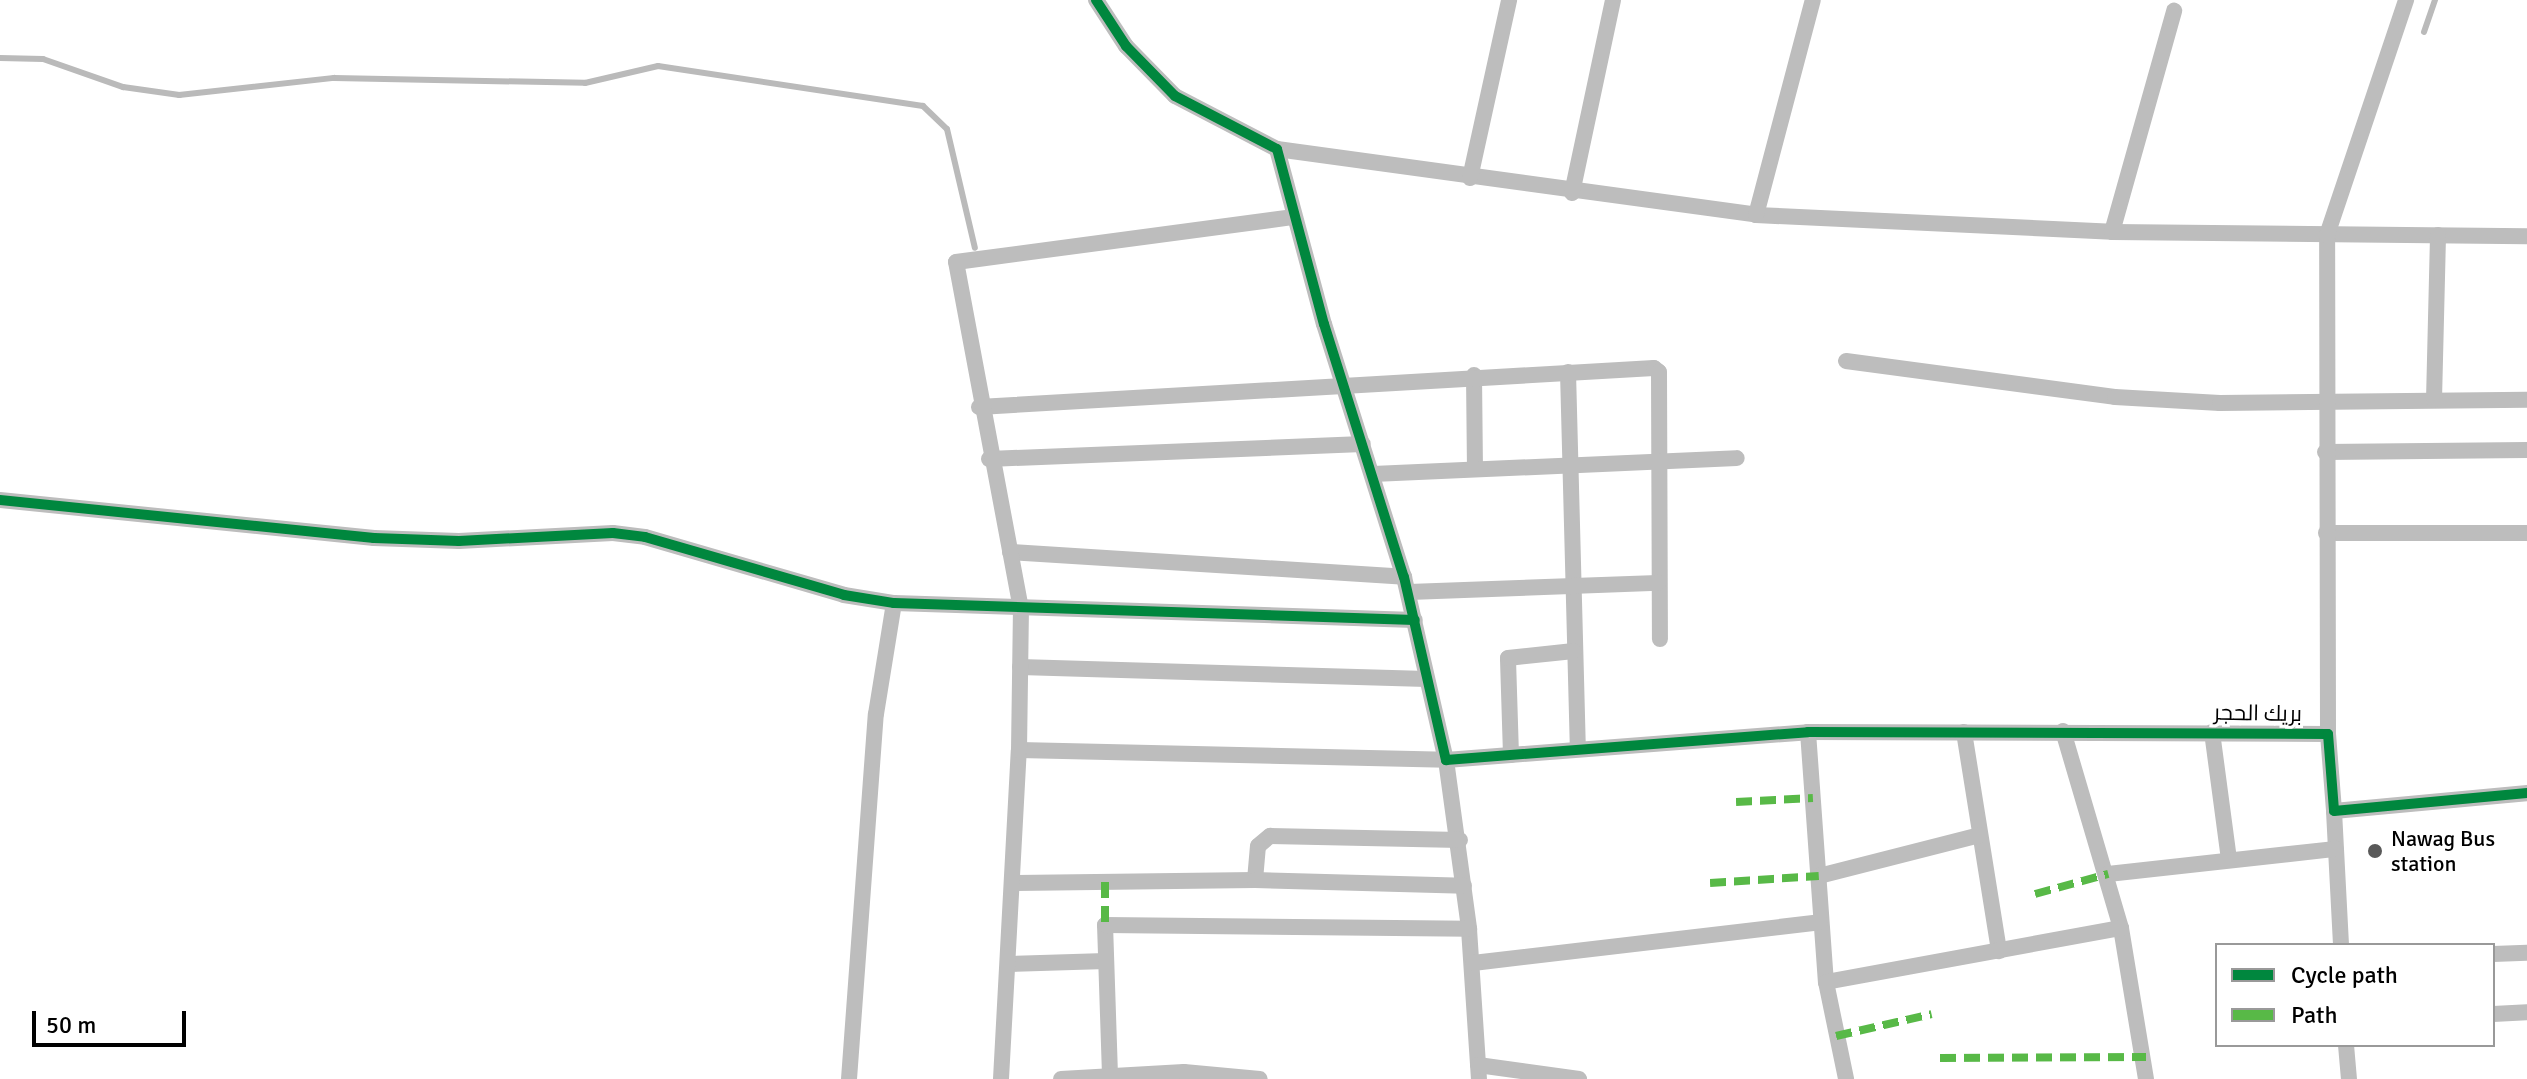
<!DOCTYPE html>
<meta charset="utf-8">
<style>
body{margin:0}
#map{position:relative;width:2527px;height:1079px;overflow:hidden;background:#fff;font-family:Signika,Cairo,sans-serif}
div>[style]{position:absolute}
.stream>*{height:6px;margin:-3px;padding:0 3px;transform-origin:3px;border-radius:3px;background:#bababa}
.minor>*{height:16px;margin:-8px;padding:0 8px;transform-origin:8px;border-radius:8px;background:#bdbdbd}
.quiet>*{height:8px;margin-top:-4px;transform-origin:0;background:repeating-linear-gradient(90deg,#58b947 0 16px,transparent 0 24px)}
.cycleway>*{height:10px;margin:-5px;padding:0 5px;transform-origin:5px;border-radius:5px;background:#00873e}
.dots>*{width:22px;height:22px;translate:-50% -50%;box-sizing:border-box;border:4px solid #fff;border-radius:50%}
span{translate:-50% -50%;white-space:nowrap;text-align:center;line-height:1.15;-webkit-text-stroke:6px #fff;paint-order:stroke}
.street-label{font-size:22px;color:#000}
.poi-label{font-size:22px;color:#000}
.left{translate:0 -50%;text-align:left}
.legend{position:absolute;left:2215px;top:943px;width:280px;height:104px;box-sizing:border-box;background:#fff;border:2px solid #999;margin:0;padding:10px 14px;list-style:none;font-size:24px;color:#000}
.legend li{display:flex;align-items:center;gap:16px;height:40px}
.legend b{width:40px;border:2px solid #999}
.scale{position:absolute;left:32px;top:1011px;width:154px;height:36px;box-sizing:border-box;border:4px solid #000;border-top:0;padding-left:10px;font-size:24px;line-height:28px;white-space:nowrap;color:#000;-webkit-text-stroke:6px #fff;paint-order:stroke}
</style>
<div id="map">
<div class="stream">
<i style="left:2424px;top:32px;width:34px;rotate:-71deg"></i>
<i style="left:0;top:58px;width:43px;rotate:1.3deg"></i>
<i style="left:43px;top:59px;width:85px;rotate:19.3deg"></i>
<i style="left:123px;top:87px;width:57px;rotate:8.1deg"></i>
<i style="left:179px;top:95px;width:156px;rotate:-6.3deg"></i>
<i style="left:334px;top:78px;width:251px;rotate:1.1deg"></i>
<i style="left:585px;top:83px;width:75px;rotate:-13.1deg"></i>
<i style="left:658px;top:66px;width:268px;rotate:8.6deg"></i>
<i style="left:923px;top:106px;width:33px;rotate:44deg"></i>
<i style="left:947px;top:129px;width:122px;rotate:76.8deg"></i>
</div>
<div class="minor">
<i style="left:1096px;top:0;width:55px;rotate:56.9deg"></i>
<i style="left:1126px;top:46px;width:70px;rotate:45.6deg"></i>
<i style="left:1175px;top:96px;width:115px;rotate:27.5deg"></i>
<i style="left:1277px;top:149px;width:181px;rotate:75deg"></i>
<i style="left:1324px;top:324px;width:265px;rotate:72.5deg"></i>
<i style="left:1404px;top:577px;width:188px;rotate:77.1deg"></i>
<i style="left:1446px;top:760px;width:363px;rotate:-4.4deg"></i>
<i style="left:1808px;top:732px;width:520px;rotate:0.22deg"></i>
<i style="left:2328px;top:734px;width:77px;rotate:85.5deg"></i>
<i style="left:2334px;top:811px;width:194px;rotate:-5.3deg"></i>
<i style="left:1277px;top:149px;width:484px;rotate:7.8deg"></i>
<i style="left:1756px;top:215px;width:356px;rotate:2.7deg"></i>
<i style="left:2112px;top:232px;width:415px;rotate:0.6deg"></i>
<i style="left:1470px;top:178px;width:182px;rotate:-77.6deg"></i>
<i style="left:1572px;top:193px;width:197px;rotate:-78deg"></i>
<i style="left:1756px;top:215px;width:222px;rotate:-75.2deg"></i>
<i style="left:2112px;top:232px;width:230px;rotate:-74.3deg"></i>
<i style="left:1846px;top:361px;width:271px;rotate:7.6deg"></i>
<i style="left:2115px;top:397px;width:105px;rotate:3.3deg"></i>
<i style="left:2220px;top:403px;width:307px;rotate:-0.6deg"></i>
<i style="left:1568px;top:372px;width:377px;rotate:88.5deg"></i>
<i style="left:1474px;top:375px;width:92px;rotate:89.4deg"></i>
<i style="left:2434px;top:400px;width:165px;rotate:-88.6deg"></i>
<i style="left:979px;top:407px;width:676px;rotate:-3.31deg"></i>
<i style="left:1654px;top:368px;width:6px;rotate:39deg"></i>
<i style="left:1659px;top:372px;width:267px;rotate:89.8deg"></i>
<i style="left:2325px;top:452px;width:202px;rotate:-0.6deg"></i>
<i style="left:989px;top:459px;width:374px;rotate:-2.3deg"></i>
<i style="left:1373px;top:474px;width:364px;rotate:-2.5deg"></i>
<i style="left:0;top:500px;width:376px;rotate:5.8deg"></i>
<i style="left:374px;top:538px;width:85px;rotate:2deg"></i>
<i style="left:459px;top:541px;width:154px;rotate:-3deg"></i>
<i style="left:613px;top:533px;width:32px;rotate:7deg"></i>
<i style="left:645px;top:537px;width:207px;rotate:16.2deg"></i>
<i style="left:844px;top:595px;width:51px;rotate:9.1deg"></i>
<i style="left:894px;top:603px;width:521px;rotate:1.87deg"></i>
<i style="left:2326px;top:533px;width:201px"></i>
<i style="left:1010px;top:552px;width:395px;rotate:3.6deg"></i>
<i style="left:1409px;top:592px;width:249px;rotate:-2.1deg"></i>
<i style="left:1020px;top:667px;width:407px;rotate:1.7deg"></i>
<i style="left:2063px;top:731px;width:205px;rotate:73.6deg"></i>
<i style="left:2121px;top:928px;width:153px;rotate:80.6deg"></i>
<i style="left:1808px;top:732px;width:251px;rotate:85.9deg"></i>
<i style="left:1826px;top:982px;width:99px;rotate:78.3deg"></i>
<i style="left:1964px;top:732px;width:222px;rotate:80.9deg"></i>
<i style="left:2212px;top:732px;width:129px;rotate:82.4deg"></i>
<i style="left:2328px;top:734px;width:499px;rotate:-90.1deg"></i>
<i style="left:2327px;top:235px;width:248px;rotate:-71.4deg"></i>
<i style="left:1019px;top:750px;width:427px;rotate:1.3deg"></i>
<i style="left:1446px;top:760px;width:171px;rotate:82.2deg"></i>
<i style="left:1469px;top:929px;width:150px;rotate:86.2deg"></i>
<i style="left:1511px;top:755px;width:97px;rotate:-91.8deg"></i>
<i style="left:1508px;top:658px;width:66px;rotate:-6.1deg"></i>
<i style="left:2334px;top:811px;width:134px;rotate:87deg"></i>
<i style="left:2108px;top:874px;width:229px;rotate:-6.3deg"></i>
<i style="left:1819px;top:876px;width:166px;rotate:-14.3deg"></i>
<i style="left:1255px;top:880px;width:34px;rotate:-85deg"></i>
<i style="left:1258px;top:846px;width:16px;rotate:-40deg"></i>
<i style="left:1270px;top:836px;width:190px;rotate:1.2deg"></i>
<i style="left:1012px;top:883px;width:243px;rotate:-0.7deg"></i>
<i style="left:1255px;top:880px;width:209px;rotate:1.6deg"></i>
<i style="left:2493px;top:954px;width:34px;rotate:-2deg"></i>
<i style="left:1473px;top:963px;width:349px;rotate:-6.7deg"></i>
<i style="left:1009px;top:964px;width:97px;rotate:-1.8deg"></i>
<i style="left:1826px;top:982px;width:300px;rotate:-10.4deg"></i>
<i style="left:2493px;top:1014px;width:34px;rotate:-3deg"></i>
<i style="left:2346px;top:1045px;width:34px;rotate:85deg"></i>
<i style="left:1478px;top:1065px;width:102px;rotate:7.9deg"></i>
<i style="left:1110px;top:1075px;width:150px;rotate:-91.9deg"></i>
<i style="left:1105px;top:925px;width:364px;rotate:0.6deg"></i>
<i style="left:849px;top:1079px;width:366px;rotate:-85.8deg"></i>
<i style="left:876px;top:714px;width:112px;rotate:-80.8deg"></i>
<i style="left:1001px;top:1079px;width:329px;rotate:-86.9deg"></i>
<i style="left:1019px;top:750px;width:141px;rotate:-89.2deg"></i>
<i style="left:1021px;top:609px;width:353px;rotate:-100.6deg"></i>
<i style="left:956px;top:262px;width:341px;rotate:-7.6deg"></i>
<i style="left:1061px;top:1079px;width:123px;rotate:-3.3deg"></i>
<i style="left:1184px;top:1072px;width:76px;rotate:5.3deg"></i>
</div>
<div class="quiet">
<i style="left:1736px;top:802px;width:77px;rotate:-3deg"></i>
<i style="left:1105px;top:882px;width:43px;rotate:90deg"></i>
<i style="left:1710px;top:883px;width:109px;rotate:-3.7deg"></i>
<i style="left:2035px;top:894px;width:76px;rotate:-15.3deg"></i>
<i style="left:1836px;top:1036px;width:98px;rotate:-12.9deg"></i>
<i style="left:1940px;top:1058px;width:206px;rotate:-0.3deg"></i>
</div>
<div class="cycleway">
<i style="left:1096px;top:0;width:55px;rotate:56.9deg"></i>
<i style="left:1126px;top:46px;width:70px;rotate:45.6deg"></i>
<i style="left:1175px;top:96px;width:115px;rotate:27.5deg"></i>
<i style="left:1277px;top:149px;width:181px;rotate:75deg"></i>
<i style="left:1324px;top:324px;width:265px;rotate:72.5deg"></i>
<i style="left:1404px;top:577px;width:188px;rotate:77.1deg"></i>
<i style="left:1446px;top:760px;width:363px;rotate:-4.4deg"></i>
<i style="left:1808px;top:732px;width:520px;rotate:0.22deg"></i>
<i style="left:2328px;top:734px;width:77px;rotate:85.5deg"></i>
<i style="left:2334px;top:811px;width:194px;rotate:-5.3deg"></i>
<i style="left:0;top:500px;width:376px;rotate:5.8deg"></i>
<i style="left:374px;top:538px;width:85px;rotate:2deg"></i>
<i style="left:459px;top:541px;width:154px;rotate:-3deg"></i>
<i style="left:613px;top:533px;width:32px;rotate:7deg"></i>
<i style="left:645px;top:537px;width:207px;rotate:16.2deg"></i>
<i style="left:844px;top:595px;width:51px;rotate:9.1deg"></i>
<i style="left:894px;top:603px;width:521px;rotate:1.87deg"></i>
</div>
<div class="dots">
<i style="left:2375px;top:851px;background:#595959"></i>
</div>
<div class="street-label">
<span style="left:2258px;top:713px;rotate:1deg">بريك الحجر</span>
</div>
<div class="poi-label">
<span class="left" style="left:2391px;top:851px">Nawag Bus<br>station</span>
</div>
<ul class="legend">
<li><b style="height:10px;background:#00873e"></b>Cycle path</li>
<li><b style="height:10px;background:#58b947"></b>Path</li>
</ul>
<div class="scale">50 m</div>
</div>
